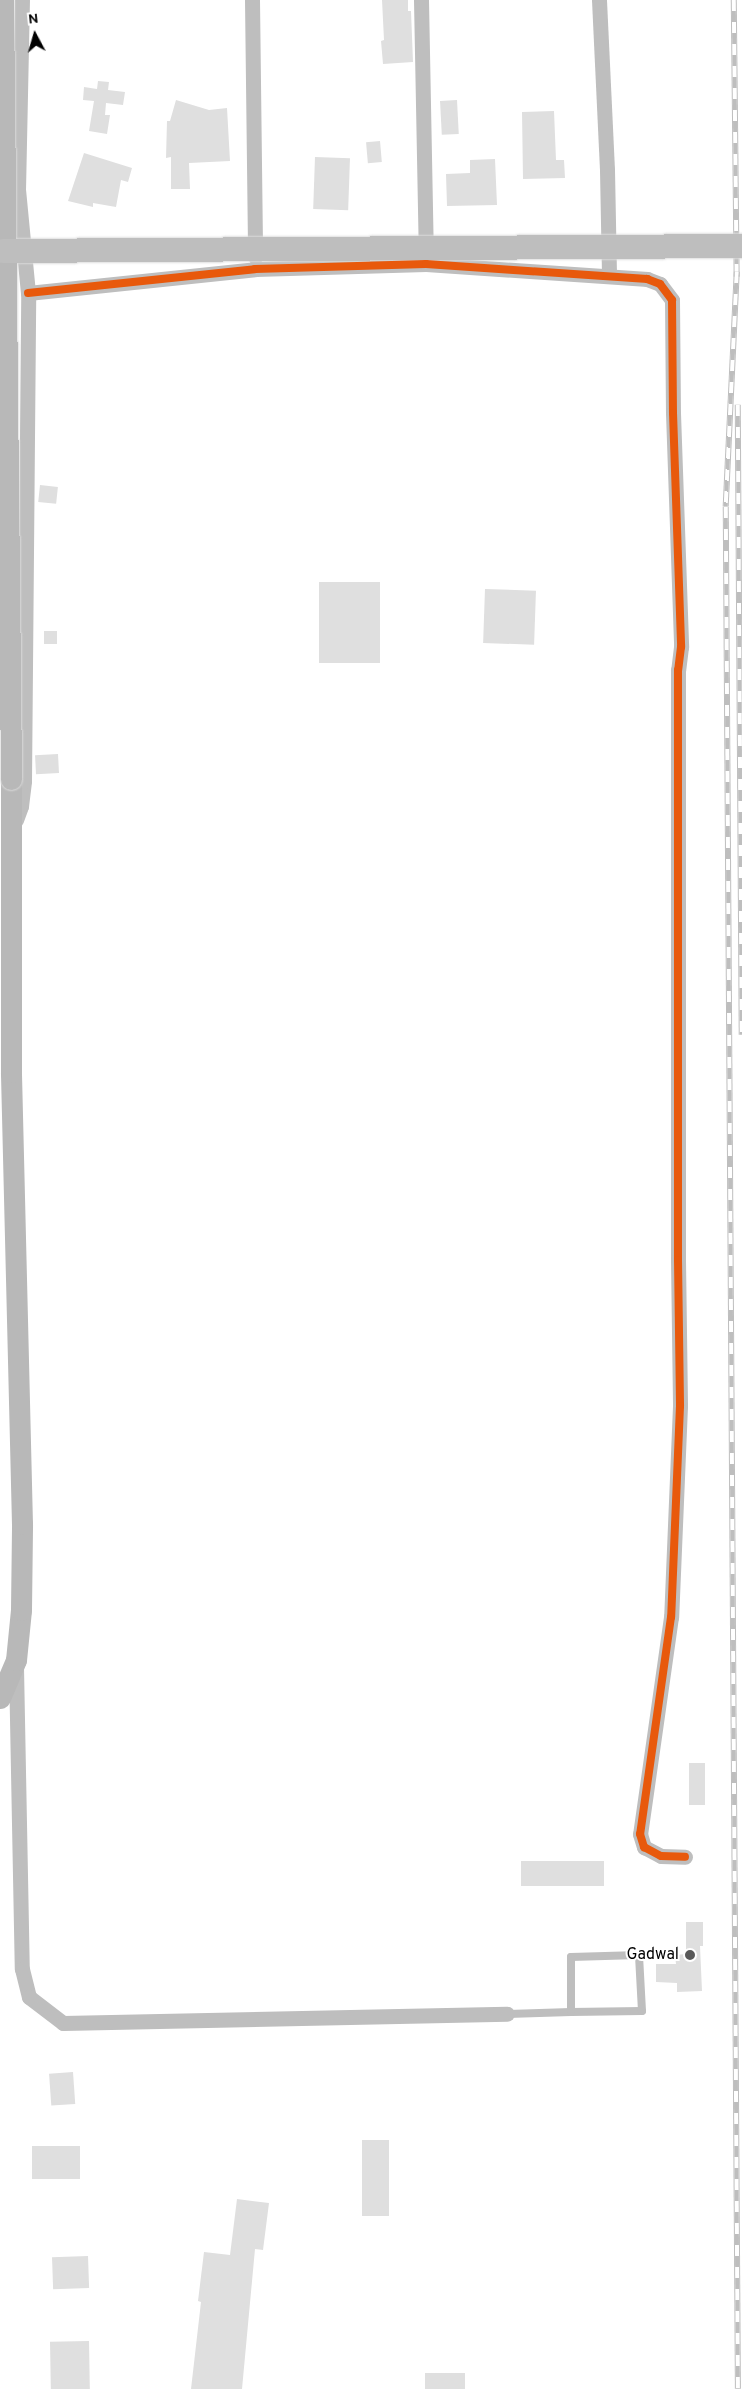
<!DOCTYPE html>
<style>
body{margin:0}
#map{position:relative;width:742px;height:2389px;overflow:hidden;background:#fff;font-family:Overpass,sans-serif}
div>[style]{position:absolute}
.building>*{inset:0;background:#dfdfdf;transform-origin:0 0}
.lane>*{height:8px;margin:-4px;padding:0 4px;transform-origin:4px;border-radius:4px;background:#bebebe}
.street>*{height:15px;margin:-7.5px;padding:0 7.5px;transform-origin:7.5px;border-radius:7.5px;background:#bebebe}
.secondary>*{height:21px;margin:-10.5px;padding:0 10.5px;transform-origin:10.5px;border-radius:10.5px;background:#b8b8b8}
.rail>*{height:5.5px;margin-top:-2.75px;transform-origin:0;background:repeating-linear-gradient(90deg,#fff 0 11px,#bebebe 0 22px);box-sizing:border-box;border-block:1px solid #bebebe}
.bridges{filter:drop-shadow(0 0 1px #dbdbdb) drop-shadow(0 0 1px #dbdbdb)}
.secondary-bridge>*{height:21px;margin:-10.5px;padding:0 10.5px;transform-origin:10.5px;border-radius:10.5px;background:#b8b8b8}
.primary-bridge>*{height:24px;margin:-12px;padding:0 12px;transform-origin:12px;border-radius:12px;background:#bebebe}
.cycleway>*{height:8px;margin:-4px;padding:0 4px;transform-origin:4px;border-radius:4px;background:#e8590c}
.dots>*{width:14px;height:14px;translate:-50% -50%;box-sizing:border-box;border:2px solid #fff;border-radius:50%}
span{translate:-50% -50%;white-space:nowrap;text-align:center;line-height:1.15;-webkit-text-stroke:4px #fff;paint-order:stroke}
.poi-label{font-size:16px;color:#000}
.right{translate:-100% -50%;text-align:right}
.north{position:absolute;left:10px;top:10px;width:50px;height:50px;-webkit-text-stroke:4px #fff;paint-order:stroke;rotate:354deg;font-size:14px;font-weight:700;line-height:20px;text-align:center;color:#000}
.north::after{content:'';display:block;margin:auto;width:18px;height:22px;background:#000;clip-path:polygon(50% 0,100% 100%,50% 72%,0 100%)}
</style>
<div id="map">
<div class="building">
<i style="clip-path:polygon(382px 0,408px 0,408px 11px,411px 11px,413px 62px,383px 64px,381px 41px,384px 40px)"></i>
<i style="clip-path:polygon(98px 81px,109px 82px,108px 90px,125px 92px,123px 105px,106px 103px,105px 115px,110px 115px,107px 134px,89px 131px,94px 101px,83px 100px,84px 87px,97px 89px)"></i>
<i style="clip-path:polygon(176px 100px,209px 110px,227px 108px,230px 161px,189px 163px,190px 189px,171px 189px,171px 157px,166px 158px,167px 121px,170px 121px)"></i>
<i style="left:457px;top:100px;width:34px;height:17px;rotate:87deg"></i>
<i style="clip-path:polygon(554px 111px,556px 160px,564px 160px,565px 178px,523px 179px,522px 112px)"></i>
<i style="left:380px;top:141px;width:21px;height:14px;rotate:85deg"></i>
<i style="clip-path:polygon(84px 153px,132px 168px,128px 182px,121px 180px,116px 207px,93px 203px,93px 207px,68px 201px)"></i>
<i style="left:315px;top:157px;width:35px;height:52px;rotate:2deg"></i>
<i style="clip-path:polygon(495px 159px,497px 205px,447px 206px,446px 174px,470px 173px,470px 160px)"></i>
<i style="left:40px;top:485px;width:18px;height:17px;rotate:6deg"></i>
<i style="left:319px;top:582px;width:61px;height:81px"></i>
<i style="left:485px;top:589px;width:51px;height:54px;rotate:2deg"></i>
<i style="left:44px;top:631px;width:13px;height:13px"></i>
<i style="left:58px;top:754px;width:19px;height:23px;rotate:87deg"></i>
<i style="left:689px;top:1763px;width:16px;height:42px"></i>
<i style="left:604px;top:1861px;width:25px;height:83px;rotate:90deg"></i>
<i style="clip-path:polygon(686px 1922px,703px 1922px,703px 1946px,700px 1946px,702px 1991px,677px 1992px,677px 1983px,656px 1982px,656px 1964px,676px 1964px,675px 1955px,686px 1954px)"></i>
<i style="left:73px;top:2072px;width:32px;height:24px;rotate:86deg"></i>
<i style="left:362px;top:2140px;width:27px;height:76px"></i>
<i style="left:80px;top:2146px;width:33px;height:48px;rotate:90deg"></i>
<i style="clip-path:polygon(237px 2199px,269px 2203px,263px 2250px,255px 2249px,242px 2389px,191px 2389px,201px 2302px,198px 2301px,204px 2252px,230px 2255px)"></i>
<i style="left:88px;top:2256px;width:32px;height:36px;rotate:88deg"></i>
<i style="left:89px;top:2341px;width:48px;height:39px;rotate:89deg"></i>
<i style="left:465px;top:2373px;width:16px;height:40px;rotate:90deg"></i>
</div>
<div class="lane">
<i style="left:507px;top:2014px;width:64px;rotate:-1.8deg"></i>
<i style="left:571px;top:2012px;width:71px;rotate:-0.8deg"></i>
<i style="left:642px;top:2011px;width:56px;rotate:-93.1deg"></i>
<i style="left:639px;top:1955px;width:68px;rotate:178.3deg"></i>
<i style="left:571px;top:1957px;width:55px;rotate:90deg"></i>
</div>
<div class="street">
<i style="left:252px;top:0;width:257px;rotate:89.3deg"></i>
<i style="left:421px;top:0;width:256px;rotate:88.9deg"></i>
<i style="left:599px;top:0;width:170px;rotate:87.3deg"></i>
<i style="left:607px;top:170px;width:106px;rotate:88.9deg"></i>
<i style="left:28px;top:293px;width:228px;rotate:-6deg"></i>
<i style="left:255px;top:269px;width:171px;rotate:-1.7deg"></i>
<i style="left:426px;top:264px;width:222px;rotate:3.9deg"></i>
<i style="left:647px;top:279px;width:14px;rotate:21deg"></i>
<i style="left:660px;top:284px;width:20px;rotate:53deg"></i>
<i style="left:672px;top:300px;width:113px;rotate:89.5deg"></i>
<i style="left:673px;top:413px;width:234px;rotate:88deg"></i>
<i style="left:681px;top:647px;width:23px;rotate:97deg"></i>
<i style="left:678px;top:670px;width:590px;rotate:90deg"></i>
<i style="left:678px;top:1260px;width:146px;rotate:89.2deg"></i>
<i style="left:680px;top:1406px;width:211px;rotate:92.4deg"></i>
<i style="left:671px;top:1617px;width:219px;rotate:98.1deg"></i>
<i style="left:640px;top:1834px;width:14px;rotate:73deg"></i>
<i style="left:644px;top:1847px;width:19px;rotate:28deg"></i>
<i style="left:661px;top:1856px;width:24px;rotate:2deg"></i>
<i style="left:16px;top:820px;width:15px;rotate:-70deg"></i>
<i style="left:21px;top:806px;width:25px;rotate:-83deg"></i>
<i style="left:24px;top:781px;width:488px;rotate:-89.5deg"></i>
<i style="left:28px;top:293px;width:103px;rotate:-95.5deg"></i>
<i style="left:18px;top:190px;width:190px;rotate:-88.8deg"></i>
<i style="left:16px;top:1667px;width:302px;rotate:88.9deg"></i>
<i style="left:22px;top:1969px;width:29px;rotate:76deg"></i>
<i style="left:29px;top:1997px;width:43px;rotate:37.4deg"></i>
<i style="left:63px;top:2023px;width:444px;rotate:-1.2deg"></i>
</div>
<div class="secondary">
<i style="left:0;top:1698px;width:41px;rotate:-67.2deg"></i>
<i style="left:16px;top:1660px;width:50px;rotate:-84.3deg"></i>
<i style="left:21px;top:1610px;width:86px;rotate:-89.3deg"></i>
<i style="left:22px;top:1524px;width:452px;rotate:-91.4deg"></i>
<i style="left:11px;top:1072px;width:293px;rotate:-90deg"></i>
</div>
<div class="rail">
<i style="left:734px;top:0;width:277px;rotate:89.4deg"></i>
<i style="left:737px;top:272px;width:235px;rotate:92.7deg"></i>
<i style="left:726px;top:507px;width:1882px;rotate:89.63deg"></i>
<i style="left:738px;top:405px;width:630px;rotate:89.64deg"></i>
</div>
<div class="bridges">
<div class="secondary-bridge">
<i style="left:3px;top:0;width:779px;rotate:89.41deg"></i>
</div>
<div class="primary-bridge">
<i style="left:4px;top:251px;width:738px;rotate:-0.39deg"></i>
</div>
</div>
<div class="cycleway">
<i style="left:28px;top:293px;width:228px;rotate:-6deg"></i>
<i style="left:255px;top:269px;width:171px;rotate:-1.7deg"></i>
<i style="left:426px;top:264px;width:222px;rotate:3.9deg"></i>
<i style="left:647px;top:279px;width:14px;rotate:21deg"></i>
<i style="left:660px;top:284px;width:20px;rotate:53deg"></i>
<i style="left:672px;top:300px;width:113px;rotate:89.5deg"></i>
<i style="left:673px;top:413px;width:234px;rotate:88deg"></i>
<i style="left:681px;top:647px;width:23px;rotate:97deg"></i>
<i style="left:678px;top:670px;width:590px;rotate:90deg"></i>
<i style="left:678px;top:1260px;width:146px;rotate:89.2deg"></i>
<i style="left:680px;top:1406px;width:211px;rotate:92.4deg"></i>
<i style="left:671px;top:1617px;width:219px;rotate:98.1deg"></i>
<i style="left:640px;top:1834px;width:14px;rotate:73deg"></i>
<i style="left:644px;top:1847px;width:19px;rotate:28deg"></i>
<i style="left:661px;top:1856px;width:24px;rotate:2deg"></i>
</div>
<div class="dots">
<i style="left:690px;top:1955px;background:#595959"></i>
</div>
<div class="poi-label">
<span class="right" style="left:679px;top:1955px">Gadwal</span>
</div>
<div class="north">N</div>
</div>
